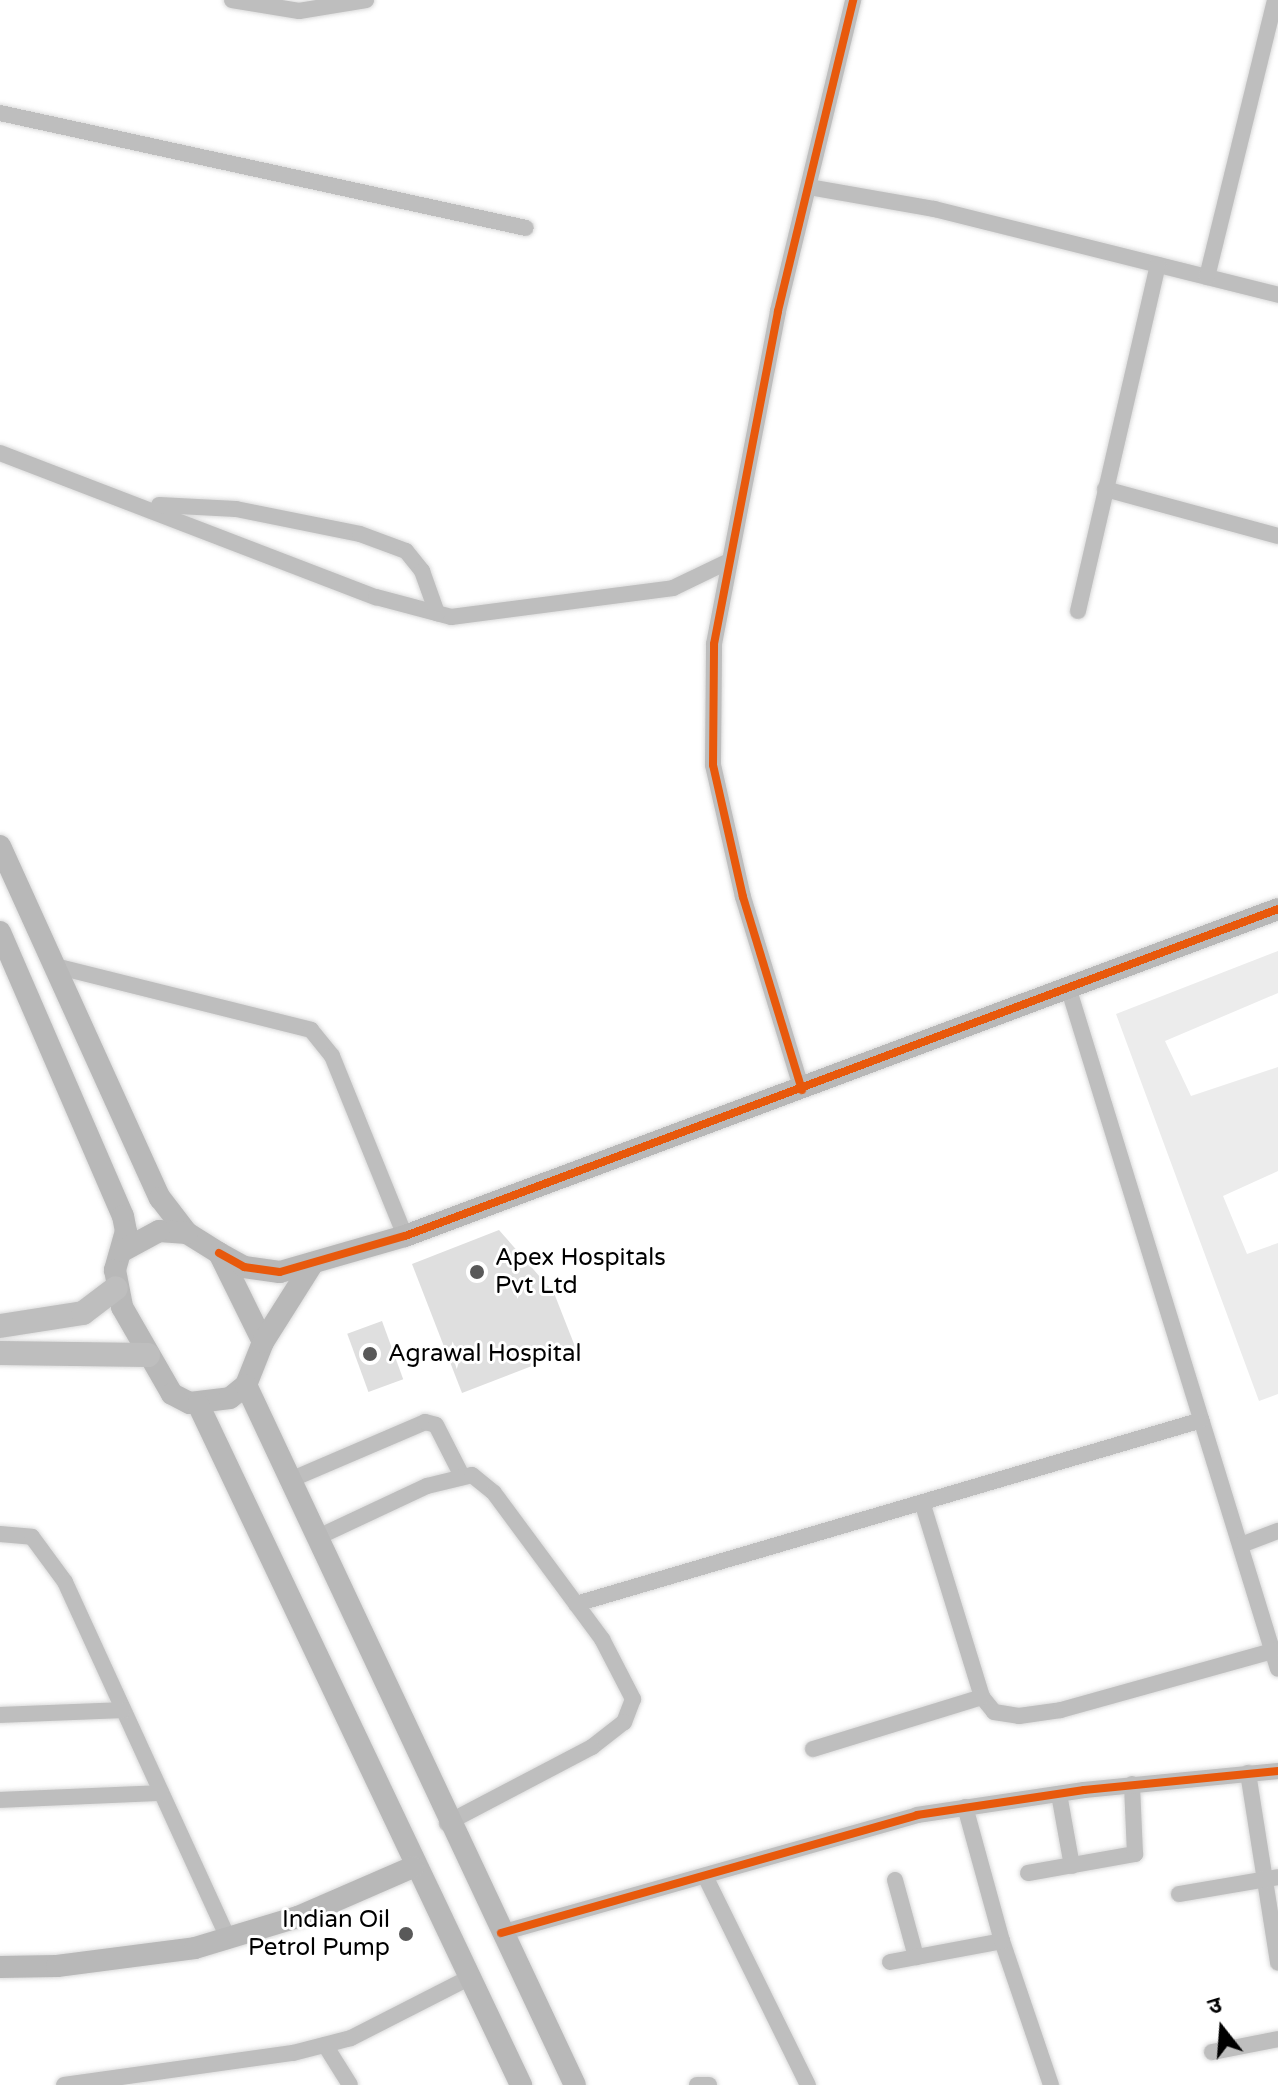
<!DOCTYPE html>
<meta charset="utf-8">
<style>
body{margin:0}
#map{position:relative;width:1278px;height:2085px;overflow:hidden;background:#fff;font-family:"Varela Round","Noto Sans Devanagari",sans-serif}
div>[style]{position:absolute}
.green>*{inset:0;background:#ececec}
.building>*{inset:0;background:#dfdfdf;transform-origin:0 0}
.roads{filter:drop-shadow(0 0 2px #dbdbdb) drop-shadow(0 0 2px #dbdbdb)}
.street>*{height:16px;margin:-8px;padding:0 8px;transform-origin:8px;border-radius:8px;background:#bebebe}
.secondary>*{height:22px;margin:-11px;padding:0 11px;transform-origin:11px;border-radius:11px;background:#b8b8b8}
.primary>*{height:24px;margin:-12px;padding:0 12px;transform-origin:12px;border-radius:12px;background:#bebebe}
.cycleway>*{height:8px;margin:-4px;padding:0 4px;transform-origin:4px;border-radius:4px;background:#e8590c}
.dots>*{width:22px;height:22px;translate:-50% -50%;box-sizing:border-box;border:4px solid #fff;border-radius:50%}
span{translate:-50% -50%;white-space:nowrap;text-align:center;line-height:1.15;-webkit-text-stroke:6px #fff;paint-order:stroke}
.poi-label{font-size:24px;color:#000}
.left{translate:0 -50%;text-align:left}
.right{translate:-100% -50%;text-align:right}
.north{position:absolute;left:1182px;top:1989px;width:80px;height:80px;-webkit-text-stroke:6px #fff;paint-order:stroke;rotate:343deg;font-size:22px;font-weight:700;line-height:32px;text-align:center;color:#000}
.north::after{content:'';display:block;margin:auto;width:28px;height:36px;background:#000;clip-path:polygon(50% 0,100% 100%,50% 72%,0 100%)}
</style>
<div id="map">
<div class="green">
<i style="clip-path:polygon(1278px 951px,1278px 993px,1165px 1041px,1191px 1096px,1278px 1067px,1278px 1171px,1223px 1196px,1247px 1254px,1278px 1243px,1278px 1394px,1259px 1401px,1116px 1014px)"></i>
</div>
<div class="building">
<i style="clip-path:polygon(499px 1230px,554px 1293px,576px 1349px,462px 1393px,412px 1264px)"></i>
<i style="left:382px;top:1321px;width:62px;height:37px;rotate:70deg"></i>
</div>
<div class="roads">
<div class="street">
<i style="left:232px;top:0;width:68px;rotate:9.3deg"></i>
<i style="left:299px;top:11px;width:68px;rotate:-9.3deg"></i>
<i style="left:0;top:113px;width:538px;rotate:12.33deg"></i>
<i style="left:809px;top:187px;width:127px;rotate:10deg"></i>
<i style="left:934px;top:209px;width:355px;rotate:14deg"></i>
<i style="left:1207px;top:277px;width:285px;rotate:-76.2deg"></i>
<i style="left:0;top:453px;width:403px;rotate:21deg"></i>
<i style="left:376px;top:597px;width:78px;rotate:14.9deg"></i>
<i style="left:451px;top:617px;width:224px;rotate:-7.4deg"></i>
<i style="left:673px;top:588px;width:62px;rotate:-25.7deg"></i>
<i style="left:1105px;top:489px;width:179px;rotate:15.2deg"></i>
<i style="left:159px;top:505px;width:77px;rotate:3deg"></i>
<i style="left:236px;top:509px;width:126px;rotate:11.4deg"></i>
<i style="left:360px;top:534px;width:49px;rotate:20.3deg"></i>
<i style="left:406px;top:551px;width:26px;rotate:51deg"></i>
<i style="left:422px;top:571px;width:45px;rotate:70.3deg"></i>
<i style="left:1078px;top:611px;width:355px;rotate:-77deg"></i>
<i style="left:55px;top:966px;width:264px;rotate:14deg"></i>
<i style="left:311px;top:1030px;width:33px;rotate:51deg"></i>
<i style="left:332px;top:1056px;width:194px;rotate:67.9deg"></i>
<i style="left:1069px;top:990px;width:710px;rotate:72.89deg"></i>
<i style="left:802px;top:1090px;width:202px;rotate:-107deg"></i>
<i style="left:743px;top:897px;width:135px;rotate:-102.8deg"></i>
<i style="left:713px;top:765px;width:121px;rotate:-89.5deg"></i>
<i style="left:714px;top:644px;width:339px;rotate:-79.1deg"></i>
<i style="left:778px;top:311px;width:320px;rotate:-76.4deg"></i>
<i style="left:290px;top:1480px;width:147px;rotate:-23.2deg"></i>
<i style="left:425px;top:1422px;width:11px;rotate:15deg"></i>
<i style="left:436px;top:1425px;width:55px;rotate:63deg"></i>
<i style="left:923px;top:1505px;width:201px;rotate:72.9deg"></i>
<i style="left:982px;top:1697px;width:19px;rotate:51deg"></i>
<i style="left:994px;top:1712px;width:25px;rotate:9deg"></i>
<i style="left:1019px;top:1716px;width:42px;rotate:-8.1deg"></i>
<i style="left:1061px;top:1710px;width:219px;rotate:-15.6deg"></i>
<i style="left:0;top:1534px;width:32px;rotate:5deg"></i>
<i style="left:32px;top:1537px;width:56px;rotate:53.7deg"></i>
<i style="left:65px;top:1582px;width:394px;rotate:65.4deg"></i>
<i style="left:316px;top:1538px;width:123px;rotate:-25.1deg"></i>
<i style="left:427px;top:1486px;width:46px;rotate:-13.7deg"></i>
<i style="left:472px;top:1475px;width:28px;rotate:39deg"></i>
<i style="left:494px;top:1493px;width:182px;rotate:53.5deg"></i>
<i style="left:602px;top:1639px;width:68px;rotate:62.7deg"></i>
<i style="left:633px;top:1699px;width:25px;rotate:111deg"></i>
<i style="left:624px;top:1722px;width:41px;rotate:142deg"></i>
<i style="left:592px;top:1747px;width:164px;rotate:152.3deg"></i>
<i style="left:1241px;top:1545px;width:40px;rotate:-21deg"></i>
<i style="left:576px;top:1604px;width:652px;rotate:-16.38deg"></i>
<i style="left:0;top:1715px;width:123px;rotate:-2.3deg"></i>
<i style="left:813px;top:1749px;width:177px;rotate:-17.1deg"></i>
<i style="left:1248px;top:1773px;width:192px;rotate:81deg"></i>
<i style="left:1059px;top:1794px;width:73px;rotate:79.8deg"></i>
<i style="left:0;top:1800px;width:161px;rotate:-2.5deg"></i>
<i style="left:1028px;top:1873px;width:109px;rotate:-10.1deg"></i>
<i style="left:1135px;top:1854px;width:70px;rotate:-92.5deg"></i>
<i style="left:705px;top:1876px;width:233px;rotate:63.8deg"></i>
<i style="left:895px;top:1880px;width:80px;rotate:74.7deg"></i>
<i style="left:1179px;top:1894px;width:100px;rotate:-9.7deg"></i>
<i style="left:501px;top:1933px;width:432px;rotate:-15.8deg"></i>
<i style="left:917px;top:1815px;width:169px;rotate:-8.5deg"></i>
<i style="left:1084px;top:1790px;width:195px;rotate:-5.6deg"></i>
<i style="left:1002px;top:1941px;width:152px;rotate:71.2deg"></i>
<i style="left:890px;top:1962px;width:114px;rotate:-10.6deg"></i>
<i style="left:1002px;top:1941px;width:139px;rotate:-105.4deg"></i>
<i style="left:325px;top:2045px;width:47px;rotate:58deg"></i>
<i style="left:1212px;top:2052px;width:67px;rotate:-11.1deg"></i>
<i style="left:64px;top:2085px;width:231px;rotate:-8deg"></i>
<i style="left:293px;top:2053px;width:60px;rotate:-14.5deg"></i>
<i style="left:351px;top:2038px;width:132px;rotate:-27deg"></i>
<i style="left:697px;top:2085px;width:12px"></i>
</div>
<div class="secondary">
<i style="left:0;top:846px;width:387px;rotate:65.6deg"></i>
<i style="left:160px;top:1198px;width:44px;rotate:52.4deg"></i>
<i style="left:0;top:932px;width:309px;rotate:66.6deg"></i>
<i style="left:123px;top:1216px;width:15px;rotate:79deg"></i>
<i style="left:126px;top:1231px;width:41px;rotate:105.8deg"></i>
<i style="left:115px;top:1270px;width:38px;rotate:79deg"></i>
<i style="left:122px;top:1307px;width:100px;rotate:60.1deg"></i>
<i style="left:172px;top:1394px;width:20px;rotate:27deg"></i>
<i style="left:190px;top:1403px;width:40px;rotate:-7.1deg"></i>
<i style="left:230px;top:1398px;width:21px;rotate:-39deg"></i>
<i style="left:246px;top:1385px;width:46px;rotate:-68.4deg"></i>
<i style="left:263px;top:1342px;width:99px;rotate:-116.3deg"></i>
<i style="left:219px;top:1253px;width:38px;rotate:-148deg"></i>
<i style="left:187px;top:1233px;width:28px;rotate:-176deg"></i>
<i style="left:159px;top:1231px;width:42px;rotate:151.6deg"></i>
<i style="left:219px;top:1253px;width:29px;rotate:29deg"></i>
<i style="left:244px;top:1267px;width:36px;rotate:8deg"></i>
<i style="left:280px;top:1272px;width:130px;rotate:-16.1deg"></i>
<i style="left:405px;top:1236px;width:932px;rotate:-20.53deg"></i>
<i style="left:263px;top:1342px;width:90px;rotate:-57.7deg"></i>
<i style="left:246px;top:1385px;width:773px;rotate:64.83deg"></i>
<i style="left:198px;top:1404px;width:754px;rotate:64.62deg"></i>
<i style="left:0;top:1967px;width:57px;rotate:-1deg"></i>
<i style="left:57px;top:1966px;width:139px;rotate:-7.4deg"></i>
<i style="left:195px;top:1948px;width:108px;rotate:-16.8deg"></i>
<i style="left:298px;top:1917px;width:125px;rotate:-23.5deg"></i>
</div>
<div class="primary">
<i style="left:0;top:1326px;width:84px;rotate:-8.9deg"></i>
<i style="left:83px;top:1313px;width:41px;rotate:-37.1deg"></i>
<i style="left:0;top:1353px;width:148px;rotate:0.8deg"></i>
</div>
</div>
<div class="cycleway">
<i style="left:802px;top:1090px;width:202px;rotate:-107deg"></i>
<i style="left:743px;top:897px;width:135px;rotate:-102.8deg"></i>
<i style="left:713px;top:765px;width:121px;rotate:-89.5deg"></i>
<i style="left:714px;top:644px;width:339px;rotate:-79.1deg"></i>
<i style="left:778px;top:311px;width:320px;rotate:-76.4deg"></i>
<i style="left:219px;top:1253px;width:29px;rotate:29deg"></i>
<i style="left:244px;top:1267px;width:36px;rotate:8deg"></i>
<i style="left:280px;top:1272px;width:130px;rotate:-16.1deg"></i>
<i style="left:405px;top:1236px;width:932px;rotate:-20.53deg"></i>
<i style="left:501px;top:1933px;width:432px;rotate:-15.8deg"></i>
<i style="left:917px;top:1815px;width:169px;rotate:-8.5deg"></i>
<i style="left:1084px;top:1790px;width:195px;rotate:-5.6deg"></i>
</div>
<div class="dots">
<i style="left:477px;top:1272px;background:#595959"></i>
<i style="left:370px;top:1354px;background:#595959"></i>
<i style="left:406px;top:1934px;background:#595959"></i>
</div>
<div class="poi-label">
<span class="left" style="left:495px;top:1272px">Apex Hospitals<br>Pvt Ltd</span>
<span class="left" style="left:388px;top:1354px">Agrawal Hospital</span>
<span class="right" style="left:390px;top:1934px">Indian Oil<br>Petrol Pump</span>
</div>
<div class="north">उ</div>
</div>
